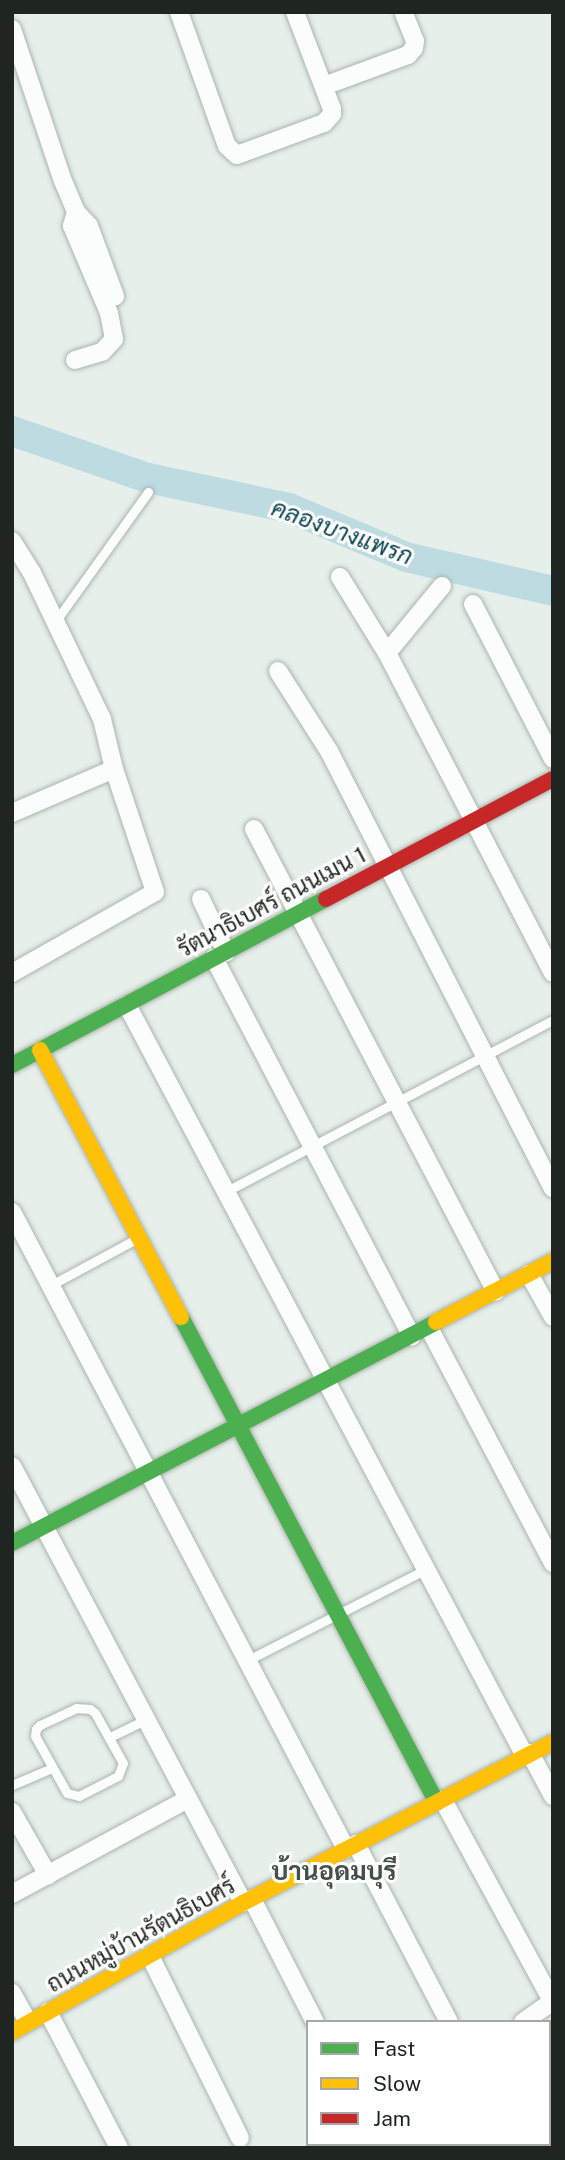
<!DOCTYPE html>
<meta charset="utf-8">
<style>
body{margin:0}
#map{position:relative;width:565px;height:2160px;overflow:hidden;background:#e6efe9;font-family:"Public Sans",Sarabun,sans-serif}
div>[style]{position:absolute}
.river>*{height:30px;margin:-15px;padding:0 15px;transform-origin:15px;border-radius:15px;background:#bddbe1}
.roads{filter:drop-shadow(0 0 2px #acb3ae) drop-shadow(0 0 2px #acb3ae)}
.lane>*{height:9px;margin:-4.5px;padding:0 4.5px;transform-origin:4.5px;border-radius:4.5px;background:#fbfdfc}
.street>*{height:18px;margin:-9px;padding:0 9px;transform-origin:9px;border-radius:9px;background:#fbfdfc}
.fast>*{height:16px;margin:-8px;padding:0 8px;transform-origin:8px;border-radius:8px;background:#4caf50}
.slow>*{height:16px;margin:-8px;padding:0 8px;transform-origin:8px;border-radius:8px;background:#ffc107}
.jam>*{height:16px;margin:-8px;padding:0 8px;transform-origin:8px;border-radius:8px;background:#c62828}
span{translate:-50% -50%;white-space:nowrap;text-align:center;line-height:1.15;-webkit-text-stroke:6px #fff;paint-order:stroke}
.street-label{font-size:23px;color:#1f2521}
.water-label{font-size:24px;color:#0e4754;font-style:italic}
.quarter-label{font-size:26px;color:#425048;font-weight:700}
.frame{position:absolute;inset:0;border:14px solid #1f2521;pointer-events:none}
.legend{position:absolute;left:306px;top:2020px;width:245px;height:126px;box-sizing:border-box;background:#fff;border:2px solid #a5a8a6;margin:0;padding:9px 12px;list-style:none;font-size:21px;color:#1f2521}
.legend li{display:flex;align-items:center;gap:14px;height:35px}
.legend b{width:35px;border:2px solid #a5a8a6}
</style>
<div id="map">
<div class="river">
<i style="left:12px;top:431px;width:144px;rotate:19.1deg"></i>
<i style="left:148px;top:478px;width:144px;rotate:12deg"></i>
<i style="left:289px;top:508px;width:127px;rotate:22.7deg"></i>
<i style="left:406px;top:557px;width:151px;rotate:13deg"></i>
</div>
<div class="roads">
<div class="lane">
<i style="left:55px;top:622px;width:160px;rotate:-54.4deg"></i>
<i style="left:225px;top:1192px;width:370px;rotate:-27.7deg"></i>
<i style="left:51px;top:1285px;width:97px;rotate:-28.4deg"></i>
<i style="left:248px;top:1660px;width:199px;rotate:-27deg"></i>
<i style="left:76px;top:1708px;width:14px;rotate:4deg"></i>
<i style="left:90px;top:1709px;width:6px;rotate:39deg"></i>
<i style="left:95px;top:1713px;width:57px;rotate:60.8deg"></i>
<i style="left:123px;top:1763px;width:14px;rotate:111deg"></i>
<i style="left:118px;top:1776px;width:44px;rotate:152.9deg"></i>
<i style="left:79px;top:1796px;width:12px;rotate:-166deg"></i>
<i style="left:67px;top:1793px;width:65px;rotate:-119.3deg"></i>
<i style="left:35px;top:1736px;width:7px;rotate:-82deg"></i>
<i style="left:36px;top:1729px;width:6px;rotate:-45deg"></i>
<i style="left:40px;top:1725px;width:40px;rotate:-25deg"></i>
<i style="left:110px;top:1737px;width:39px;rotate:-26deg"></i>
<i style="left:12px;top:1785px;width:43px;rotate:-23deg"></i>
</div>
<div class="street">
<i style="left:179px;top:12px;width:142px;rotate:70.3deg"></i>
<i style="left:227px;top:146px;width:13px;rotate:42deg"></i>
<i style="left:237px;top:155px;width:93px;rotate:-20.2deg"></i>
<i style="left:324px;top:123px;width:12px;rotate:-48deg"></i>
<i style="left:332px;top:114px;width:5px;rotate:-90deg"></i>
<i style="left:332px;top:109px;width:104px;rotate:-110.9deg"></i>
<i style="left:12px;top:29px;width:160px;rotate:71.5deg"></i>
<i style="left:63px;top:181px;width:34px;rotate:67deg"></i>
<i style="left:76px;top:212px;width:19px;rotate:47deg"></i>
<i style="left:89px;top:226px;width:75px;rotate:69.6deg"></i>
<i style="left:324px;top:86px;width:90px;rotate:-20.3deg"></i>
<i style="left:408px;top:55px;width:9px;rotate:-49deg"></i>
<i style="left:414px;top:48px;width:7px;rotate:-82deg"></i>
<i style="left:415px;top:41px;width:29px;rotate:-112deg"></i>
<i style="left:75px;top:360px;width:28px;rotate:-17deg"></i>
<i style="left:102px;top:352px;width:18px;rotate:-47deg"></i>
<i style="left:114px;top:339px;width:26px;rotate:-101deg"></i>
<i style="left:109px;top:313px;width:95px;rotate:-113deg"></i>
<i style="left:72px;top:226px;width:15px;rotate:-74deg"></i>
<i style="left:12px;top:541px;width:38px;rotate:58deg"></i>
<i style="left:32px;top:573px;width:162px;rotate:64.4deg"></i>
<i style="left:102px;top:719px;width:51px;rotate:76.5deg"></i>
<i style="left:114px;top:769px;width:111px;rotate:156.7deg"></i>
<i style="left:340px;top:577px;width:89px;rotate:58.3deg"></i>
<i style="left:442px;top:586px;width:87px;rotate:129.4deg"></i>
<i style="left:387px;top:653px;width:360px;rotate:62.6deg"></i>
<i style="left:473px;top:604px;width:174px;rotate:62.7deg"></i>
<i style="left:278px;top:671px;width:95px;rotate:57.5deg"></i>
<i style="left:329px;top:751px;width:491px;rotate:62.9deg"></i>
<i style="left:254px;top:829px;width:522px;rotate:62.4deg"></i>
<i style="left:201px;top:899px;width:59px;rotate:64.7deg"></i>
<i style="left:214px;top:958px;width:427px;rotate:62.4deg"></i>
<i style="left:12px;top:973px;width:164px;rotate:-29.5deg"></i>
<i style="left:155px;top:892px;width:130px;rotate:-108.4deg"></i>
<i style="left:127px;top:1005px;width:850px;rotate:62.08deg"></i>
<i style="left:12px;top:1212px;width:719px;rotate:62.33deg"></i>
<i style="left:529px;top:1274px;width:49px;rotate:60.8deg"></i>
<i style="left:429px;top:1328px;width:266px;rotate:62.2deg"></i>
<i style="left:12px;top:1466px;width:494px;rotate:62.1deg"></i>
<i style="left:530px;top:1753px;width:49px;rotate:61.9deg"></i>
<i style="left:443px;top:1800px;width:229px;rotate:61.5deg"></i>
<i style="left:12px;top:1812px;width:73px;rotate:60.3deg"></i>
<i style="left:356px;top:1844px;width:201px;rotate:62.4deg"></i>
<i style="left:12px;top:1894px;width:200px;rotate:-28.4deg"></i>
<i style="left:252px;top:1899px;width:138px;rotate:62.9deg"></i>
<i style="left:150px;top:1956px;width:203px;rotate:63.7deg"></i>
<i style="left:12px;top:1993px;width:33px;rotate:61deg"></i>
<i style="left:48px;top:2012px;width:153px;rotate:62.4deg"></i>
<i style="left:523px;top:2022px;width:37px;rotate:-35deg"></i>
<i style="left:364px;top:2144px;width:5px;rotate:53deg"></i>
<i style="left:468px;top:2144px;width:5px;rotate:53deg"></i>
<i style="left:539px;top:2148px;width:6px;rotate:-39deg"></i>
</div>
<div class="fast">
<i style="left:12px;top:1065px;width:355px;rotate:-27.9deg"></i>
<i style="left:181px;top:1317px;width:549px;rotate:62.22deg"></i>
<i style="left:12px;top:1543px;width:478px;rotate:-27.5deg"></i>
</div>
<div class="slow">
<i style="left:40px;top:1050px;width:302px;rotate:62.2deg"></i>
<i style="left:436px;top:1322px;width:132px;rotate:-27.5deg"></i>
<i style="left:12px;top:2032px;width:265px;rotate:-29.2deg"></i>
<i style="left:243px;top:1903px;width:349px;rotate:-27.4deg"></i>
</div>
<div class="jam">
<i style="left:326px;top:899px;width:257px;rotate:-27.9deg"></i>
</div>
</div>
<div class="street-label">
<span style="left:272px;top:902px;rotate:-28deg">รัตนาธิเบศร์ ถนนเมน 1</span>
<span style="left:141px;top:1935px;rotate:-29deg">ถนนหมู่บ้านรัตนธิเบศร์</span>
</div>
<div class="water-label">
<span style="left:342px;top:532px;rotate:20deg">คลองบางแพรก</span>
</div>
<div class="quarter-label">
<span style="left:334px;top:1871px">บ้านอุดมบุรี</span>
</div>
<div class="frame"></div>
<ul class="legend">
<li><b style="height:9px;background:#4caf50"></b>Fast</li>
<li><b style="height:9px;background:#ffc107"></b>Slow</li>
<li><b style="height:9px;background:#c62828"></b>Jam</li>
</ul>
</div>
